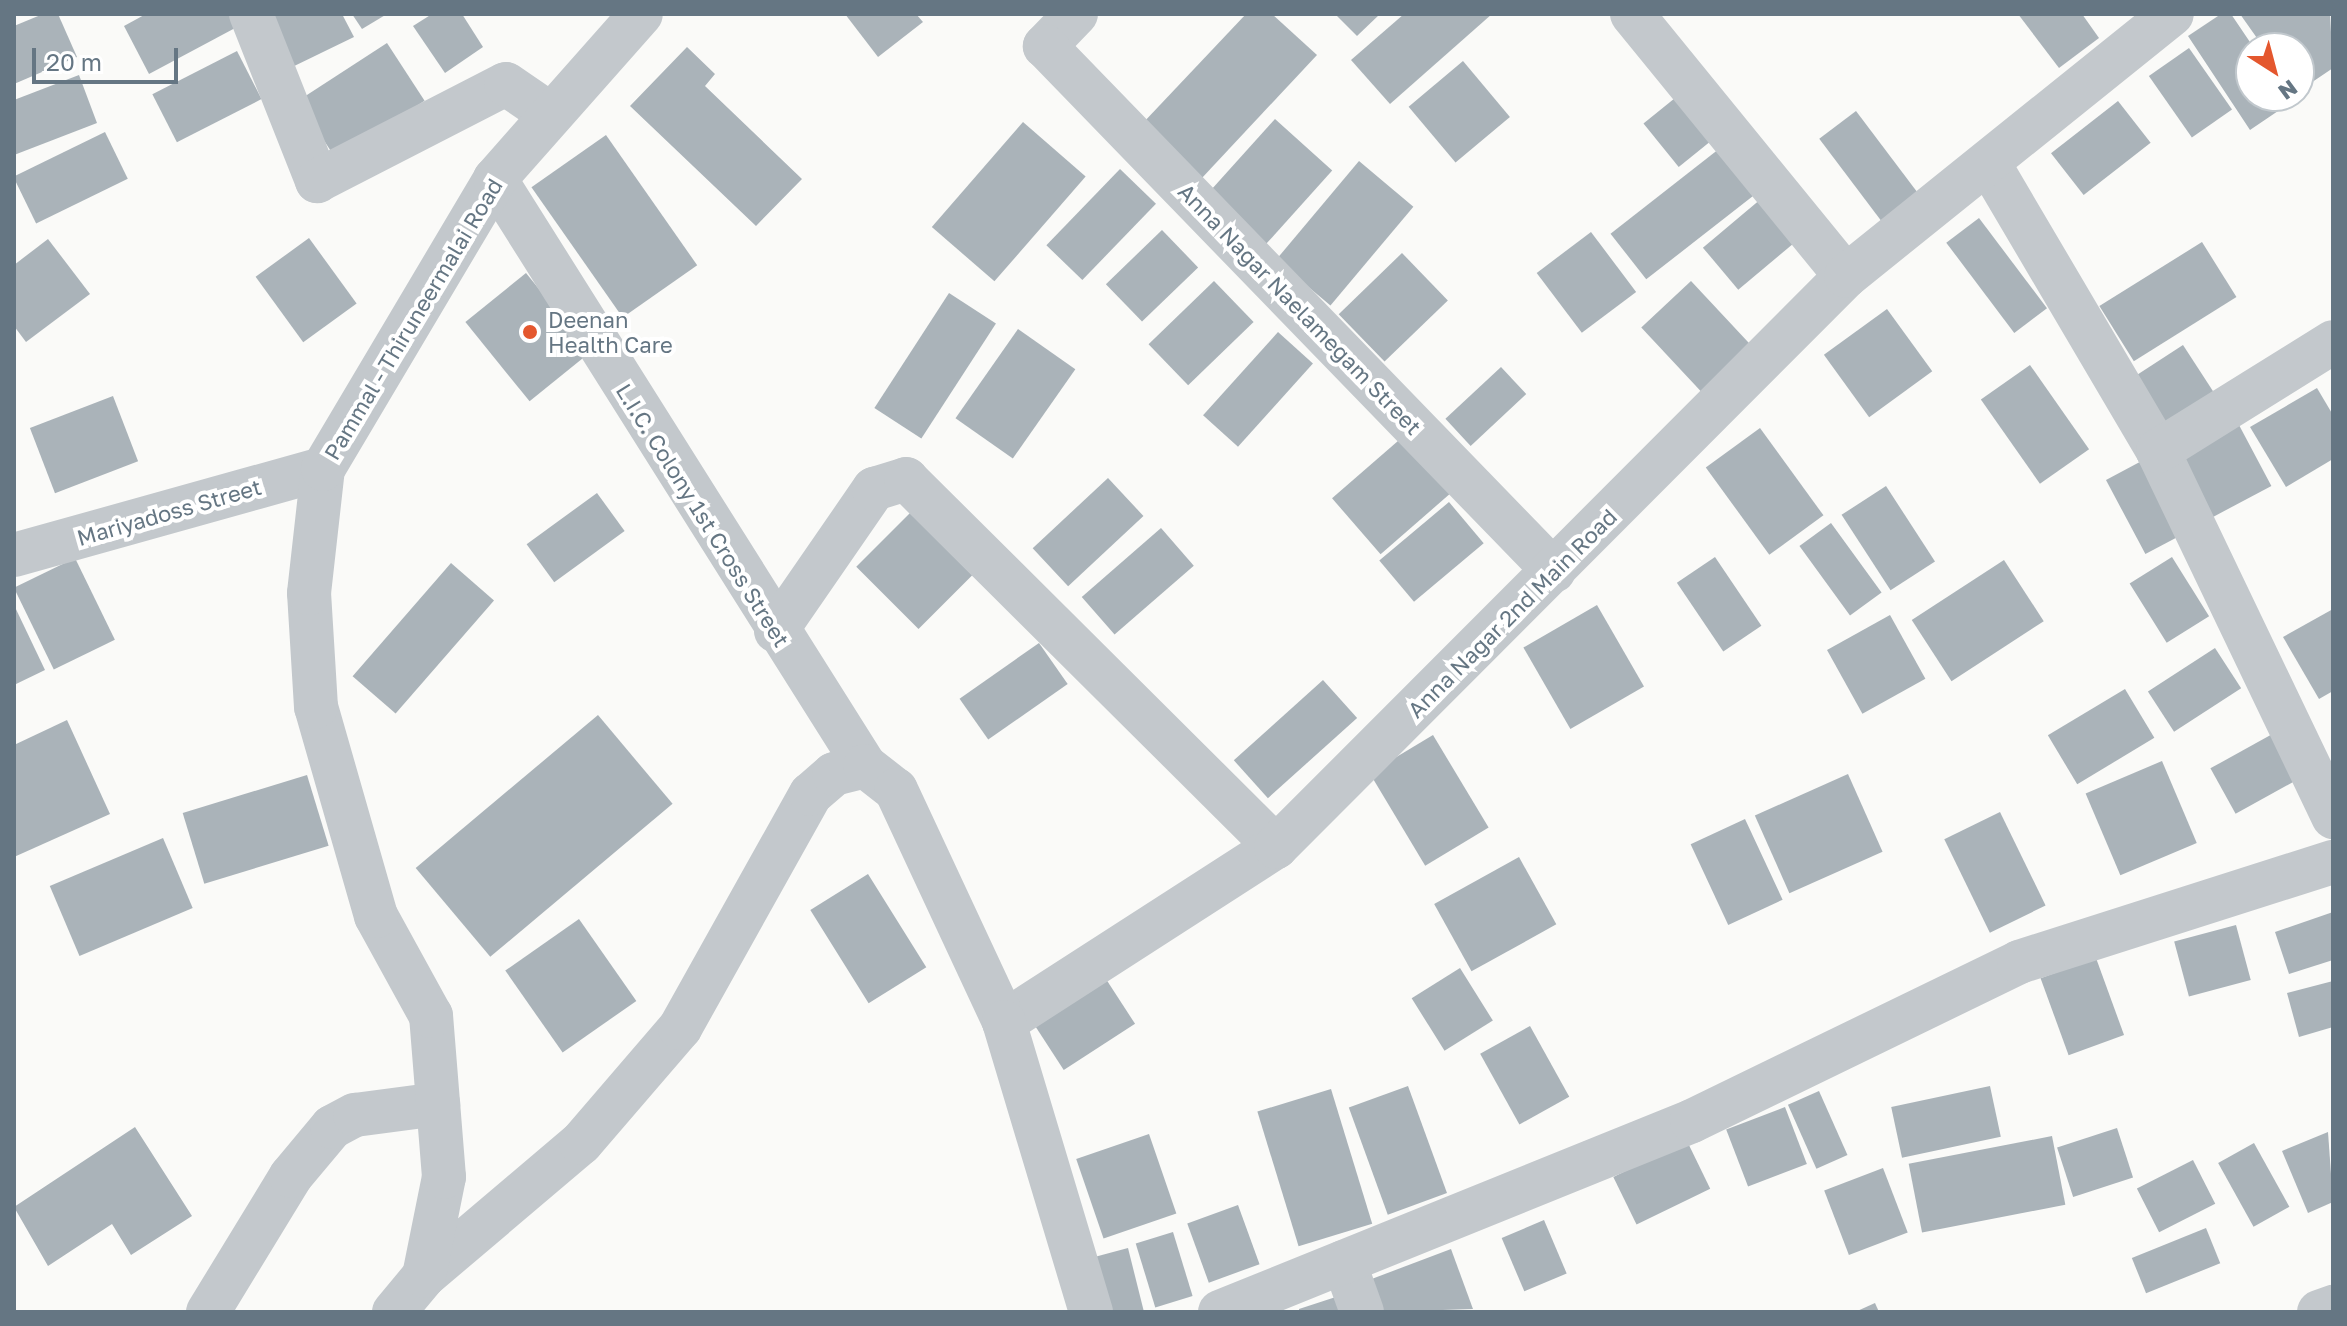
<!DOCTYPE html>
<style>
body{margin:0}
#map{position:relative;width:2347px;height:1326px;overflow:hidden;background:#fafaf8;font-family:"Golos Text",sans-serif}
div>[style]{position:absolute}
.building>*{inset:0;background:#aab3b9;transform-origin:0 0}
.minor>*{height:44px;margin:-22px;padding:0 22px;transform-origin:22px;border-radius:22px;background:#c3c8cc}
.dots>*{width:22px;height:22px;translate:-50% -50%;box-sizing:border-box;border:4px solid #fff;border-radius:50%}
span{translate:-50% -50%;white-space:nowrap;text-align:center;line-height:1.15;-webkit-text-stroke:8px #fff;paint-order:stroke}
.street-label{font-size:22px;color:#657683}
.poi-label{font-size:22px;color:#657683}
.left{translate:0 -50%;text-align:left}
.frame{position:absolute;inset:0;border:16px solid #657683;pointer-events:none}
.north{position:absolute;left:2235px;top:32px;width:80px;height:80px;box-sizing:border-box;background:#fff;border:2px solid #c1c8cd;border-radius:50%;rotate:144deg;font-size:22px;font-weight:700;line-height:32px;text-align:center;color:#657683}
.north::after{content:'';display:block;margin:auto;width:28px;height:36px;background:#e4572e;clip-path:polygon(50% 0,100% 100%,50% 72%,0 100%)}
.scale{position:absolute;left:32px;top:48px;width:146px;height:36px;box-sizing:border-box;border:4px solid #657683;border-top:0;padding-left:10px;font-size:24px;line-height:28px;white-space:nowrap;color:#657683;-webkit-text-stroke:6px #fff;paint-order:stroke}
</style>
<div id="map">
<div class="building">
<i style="clip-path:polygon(43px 14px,58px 14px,77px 57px,14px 84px,14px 26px)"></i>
<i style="clip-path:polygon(146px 14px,230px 14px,237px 27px,149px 74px,124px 26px)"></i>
<i style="clip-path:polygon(279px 14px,342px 14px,354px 37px,286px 70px,263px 22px)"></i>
<i style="clip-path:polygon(352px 14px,387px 14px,362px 29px)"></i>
<i style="clip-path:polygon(432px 14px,462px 14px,483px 47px,445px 73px,413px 26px)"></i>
<i style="clip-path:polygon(845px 14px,916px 14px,923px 22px,878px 57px)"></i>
<i style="clip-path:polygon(1246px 14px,1272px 14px,1317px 55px,1201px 179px,1142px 124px)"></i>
<i style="clip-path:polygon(1335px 14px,1380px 14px,1357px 36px)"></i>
<i style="clip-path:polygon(1404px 14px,1492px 14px,1390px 104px,1351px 60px)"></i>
<i style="clip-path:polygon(2018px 14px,2082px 14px,2099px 38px,2059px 68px)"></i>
<i style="clip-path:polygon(2221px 14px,2231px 14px,2254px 48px,2251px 96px,2285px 96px,2290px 103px,2250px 130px,2188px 36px)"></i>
<i style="clip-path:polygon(2240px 14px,2330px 14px,2333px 68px,2299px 91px,2299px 48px,2264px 48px)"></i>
<i style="left:387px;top:43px;width:69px;height:106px;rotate:57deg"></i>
<i style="clip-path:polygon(687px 47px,715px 74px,705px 86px,802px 179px,756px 226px,630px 106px)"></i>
<i style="left:2189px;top:48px;width:75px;height:49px;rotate:55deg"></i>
<i style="left:237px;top:51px;width:54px;height:95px;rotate:63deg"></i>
<i style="left:1463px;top:61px;width:73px;height:71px;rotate:50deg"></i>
<i style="clip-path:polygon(79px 75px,97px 123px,14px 155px,14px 100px)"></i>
<i style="left:1680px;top:94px;width:56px;height:47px;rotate:51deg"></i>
<i style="left:2118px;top:101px;width:53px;height:85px;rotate:52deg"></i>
<i style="left:1856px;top:111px;width:105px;height:46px;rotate:53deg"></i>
<i style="left:1275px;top:119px;width:77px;height:100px;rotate:42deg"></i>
<i style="left:1023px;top:122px;width:83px;height:139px;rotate:41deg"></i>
<i style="left:105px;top:132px;width:52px;height:102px;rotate:64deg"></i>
<i style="left:606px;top:135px;width:159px;height:91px;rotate:55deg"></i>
<i style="left:1724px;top:145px;width:58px;height:144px;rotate:52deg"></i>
<i style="left:1359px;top:161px;width:71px;height:129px;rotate:40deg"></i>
<i style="left:1120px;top:169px;width:50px;height:106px;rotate:44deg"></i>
<i style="left:1768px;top:193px;width:55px;height:85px;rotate:50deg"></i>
<i style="left:1979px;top:218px;width:113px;height:41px;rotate:53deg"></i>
<i style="left:1162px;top:230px;width:52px;height:78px;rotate:46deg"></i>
<i style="left:1591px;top:232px;width:75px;height:68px;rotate:53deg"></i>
<i style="left:309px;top:238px;width:81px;height:66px;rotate:54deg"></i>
<i style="clip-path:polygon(48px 239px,90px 294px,26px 342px,14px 326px,14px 265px)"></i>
<i style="left:2202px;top:242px;width:65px;height:121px;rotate:58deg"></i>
<i style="left:1402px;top:253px;width:66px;height:88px;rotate:46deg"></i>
<i style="left:526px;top:273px;width:102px;height:78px;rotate:51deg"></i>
<i style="left:1214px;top:281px;width:57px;height:91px;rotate:46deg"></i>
<i style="left:1691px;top:281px;width:88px;height:68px;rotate:47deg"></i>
<i style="left:949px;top:293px;width:56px;height:137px;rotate:33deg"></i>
<i style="left:1887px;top:309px;width:77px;height:78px;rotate:54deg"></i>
<i style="left:1018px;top:329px;width:70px;height:109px;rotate:35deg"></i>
<i style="left:1278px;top:332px;width:47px;height:112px;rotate:42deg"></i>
<i style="left:2183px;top:345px;width:57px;height:61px;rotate:57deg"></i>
<i style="left:2030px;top:365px;width:103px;height:60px;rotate:55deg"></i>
<i style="left:1501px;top:367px;width:37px;height:76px;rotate:47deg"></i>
<i style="clip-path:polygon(2317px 388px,2333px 415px,2333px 459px,2286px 487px,2250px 427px)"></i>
<i style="left:113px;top:396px;width:70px;height:89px;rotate:69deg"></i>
<i style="left:2239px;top:425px;width:69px;height:73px;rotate:62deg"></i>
<i style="left:1760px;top:428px;width:108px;height:67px;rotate:54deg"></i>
<i style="left:1406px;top:434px;width:74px;height:98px;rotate:49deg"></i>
<i style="left:2151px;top:456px;width:84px;height:51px;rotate:62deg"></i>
<i style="left:1108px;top:478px;width:52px;height:103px;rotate:47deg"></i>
<i style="left:1886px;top:486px;width:90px;height:53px;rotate:57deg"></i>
<i style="left:597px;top:493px;width:47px;height:87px;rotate:54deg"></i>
<i style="left:1449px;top:502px;width:54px;height:91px;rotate:50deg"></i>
<i style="left:910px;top:513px;width:88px;height:76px;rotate:45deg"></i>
<i style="left:1831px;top:523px;width:86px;height:39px;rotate:54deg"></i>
<i style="left:1161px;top:528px;width:50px;height:105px;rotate:49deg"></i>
<i style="left:1715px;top:557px;width:83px;height:46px;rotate:56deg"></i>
<i style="left:2172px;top:557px;width:70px;height:50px;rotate:58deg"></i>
<i style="left:75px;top:558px;width:91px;height:68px;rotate:64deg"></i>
<i style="left:2004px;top:560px;width:73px;height:110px;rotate:57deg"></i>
<i style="left:451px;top:563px;width:57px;height:150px;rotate:41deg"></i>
<i style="clip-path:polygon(14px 605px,45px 670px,14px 685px)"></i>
<i style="left:1597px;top:605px;width:94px;height:85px;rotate:60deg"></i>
<i style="clip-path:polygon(2333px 609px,2333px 691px,2319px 699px,2283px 637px)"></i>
<i style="left:1890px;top:615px;width:73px;height:72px;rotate:61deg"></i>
<i style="left:1039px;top:643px;width:50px;height:97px;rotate:55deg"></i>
<i style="left:2215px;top:648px;width:48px;height:80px;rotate:57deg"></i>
<i style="left:1323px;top:680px;width:51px;height:120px;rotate:48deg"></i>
<i style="left:2125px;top:689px;width:57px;height:90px;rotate:59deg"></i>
<i style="left:598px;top:715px;width:116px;height:238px;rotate:50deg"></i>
<i style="clip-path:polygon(67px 720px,110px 814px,14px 857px,14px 745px)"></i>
<i style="left:2276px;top:732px;width:52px;height:75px;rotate:61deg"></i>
<i style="left:1433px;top:735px;width:108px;height:74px;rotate:59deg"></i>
<i style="left:2162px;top:761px;width:89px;height:83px;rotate:67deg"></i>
<i style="left:1848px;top:774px;width:85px;height:102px;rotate:66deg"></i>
<i style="left:307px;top:775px;width:74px;height:130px;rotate:73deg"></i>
<i style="left:2000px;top:812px;width:104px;height:62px;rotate:64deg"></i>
<i style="left:1745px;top:819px;width:89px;height:60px;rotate:65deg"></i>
<i style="left:163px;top:838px;width:76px;height:123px;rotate:67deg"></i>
<i style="left:1519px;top:857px;width:77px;height:97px;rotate:61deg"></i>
<i style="left:868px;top:874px;width:110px;height:68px;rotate:58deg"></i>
<i style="clip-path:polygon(2333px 912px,2333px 960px,2289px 974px,2275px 932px)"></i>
<i style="left:579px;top:919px;width:100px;height:90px;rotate:55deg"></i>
<i style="left:2236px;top:925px;width:57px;height:64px;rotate:75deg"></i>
<i style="left:2096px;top:958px;width:82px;height:59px;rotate:70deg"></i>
<i style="left:1460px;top:968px;width:62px;height:57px;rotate:58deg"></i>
<i style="left:1104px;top:976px;width:57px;height:85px;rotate:57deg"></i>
<i style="clip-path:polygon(2333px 981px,2333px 1027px,2299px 1037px,2287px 993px)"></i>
<i style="left:1530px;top:1026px;width:81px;height:57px;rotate:61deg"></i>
<i style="left:1408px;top:1086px;width:114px;height:63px;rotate:70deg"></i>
<i style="left:1990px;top:1086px;width:52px;height:101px;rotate:78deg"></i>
<i style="left:1331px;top:1089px;width:141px;height:77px;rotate:73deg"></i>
<i style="left:1819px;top:1091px;width:70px;height:34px;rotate:66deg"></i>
<i style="left:1785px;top:1107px;width:61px;height:63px;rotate:69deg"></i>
<i style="clip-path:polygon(135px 1127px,192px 1216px,131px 1255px,112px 1224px,48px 1266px,14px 1207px)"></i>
<i style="left:2117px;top:1128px;width:52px;height:63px;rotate:72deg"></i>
<i style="clip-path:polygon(2328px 1132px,2333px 1202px,2308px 1213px,2282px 1151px)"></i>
<i style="left:1149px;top:1134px;width:84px;height:77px;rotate:71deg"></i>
<i style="left:2052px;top:1136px;width:70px;height:146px;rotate:79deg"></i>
<i style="left:1687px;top:1141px;width:53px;height:82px;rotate:64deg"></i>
<i style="left:2254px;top:1143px;width:73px;height:41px;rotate:61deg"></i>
<i style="left:2193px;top:1160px;width:49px;height:63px;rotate:63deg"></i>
<i style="left:1883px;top:1168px;width:69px;height:63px;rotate:69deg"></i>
<i style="left:1238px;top:1205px;width:63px;height:54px;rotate:70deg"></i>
<i style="left:1544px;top:1220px;width:58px;height:46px;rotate:67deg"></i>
<i style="left:2206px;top:1228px;width:38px;height:80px;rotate:68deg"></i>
<i style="left:1173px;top:1232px;width:67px;height:39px;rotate:73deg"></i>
<i style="clip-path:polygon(1128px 1248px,1144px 1312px,1101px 1312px,1087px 1259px)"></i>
<i style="clip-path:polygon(1451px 1249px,1473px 1309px,1382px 1312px,1369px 1280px)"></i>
<i style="clip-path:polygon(1348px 1293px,1353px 1312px,1299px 1312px,1299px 1309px)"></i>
<i style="clip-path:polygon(1875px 1303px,1879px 1312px,1855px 1312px)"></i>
</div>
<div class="minor">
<i style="left:251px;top:14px;width:180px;rotate:68.4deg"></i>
<i style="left:317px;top:181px;width:212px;rotate:-27.2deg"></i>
<i style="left:506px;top:84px;width:53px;rotate:34.3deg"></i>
<i style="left:1076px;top:14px;width:45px;rotate:134.1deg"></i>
<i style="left:1045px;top:46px;width:731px;rotate:45.89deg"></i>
<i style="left:1632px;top:14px;width:338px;rotate:50.8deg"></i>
<i style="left:1989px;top:164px;width:333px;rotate:59.5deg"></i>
<i style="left:2158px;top:451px;width:406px;rotate:64.4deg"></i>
<i style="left:495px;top:179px;width:694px;rotate:57.78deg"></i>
<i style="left:2158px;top:451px;width:206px;rotate:-31.9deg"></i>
<i style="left:14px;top:555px;width:321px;rotate:-15.6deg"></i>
<i style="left:776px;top:631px;width:173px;rotate:-55.4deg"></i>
<i style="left:874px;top:489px;width:34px;rotate:-17deg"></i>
<i style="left:906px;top:479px;width:522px;rotate:44.84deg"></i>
<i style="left:1004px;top:1022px;width:323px;rotate:-32.8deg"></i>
<i style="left:1276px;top:847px;width:807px;rotate:-45.05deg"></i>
<i style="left:1846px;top:276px;width:418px;rotate:-38.8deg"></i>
<i style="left:1344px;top:1262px;width:53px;rotate:70.2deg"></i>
<i style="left:424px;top:1276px;width:206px;rotate:-40.3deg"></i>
<i style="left:581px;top:1143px;width:152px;rotate:-49.3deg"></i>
<i style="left:680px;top:1028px;width:268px;rotate:-60.8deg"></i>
<i style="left:811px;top:794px;width:30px;rotate:-41deg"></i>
<i style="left:834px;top:774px;width:32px;rotate:-14deg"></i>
<i style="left:865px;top:766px;width:39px;rotate:38deg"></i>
<i style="left:896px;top:790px;width:256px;rotate:65deg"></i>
<i style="left:1004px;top:1022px;width:303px;rotate:73.3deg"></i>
<i style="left:208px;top:1312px;width:159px;rotate:-58.6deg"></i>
<i style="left:291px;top:1176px;width:64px;rotate:-50.1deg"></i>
<i style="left:332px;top:1127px;width:26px;rotate:-28deg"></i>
<i style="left:355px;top:1115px;width:84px;rotate:-7.5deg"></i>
<i style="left:394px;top:1312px;width:47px;rotate:-50.2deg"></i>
<i style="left:424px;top:1276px;width:101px;rotate:-78.6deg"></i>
<i style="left:444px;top:1177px;width:162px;rotate:-94.6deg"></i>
<i style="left:431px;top:1016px;width:114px;rotate:-118.8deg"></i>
<i style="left:376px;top:916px;width:217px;rotate:-106deg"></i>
<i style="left:316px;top:707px;width:114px;rotate:-93.5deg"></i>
<i style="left:309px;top:593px;width:125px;rotate:-83.6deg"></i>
<i style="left:323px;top:469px;width:337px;rotate:-59.3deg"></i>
<i style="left:495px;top:179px;width:220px;rotate:-48.5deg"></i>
<i style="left:1220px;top:1312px;width:509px;rotate:-22.03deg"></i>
<i style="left:1692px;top:1121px;width:364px;rotate:-25.9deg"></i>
<i style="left:2019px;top:962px;width:330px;rotate:-17.7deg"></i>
<i style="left:2319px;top:1312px;width:15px;rotate:-20deg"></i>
</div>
<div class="dots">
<i style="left:530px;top:332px;background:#e4572e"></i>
</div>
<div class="street-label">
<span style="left:1300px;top:309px;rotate:46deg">Anna Nagar Naelamegam Street</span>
<span style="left:413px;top:319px;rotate:-59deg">Pammal - Thiruneermalai Road</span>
<span style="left:169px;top:512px;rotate:-16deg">Mariyadoss Street</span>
<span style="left:703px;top:515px;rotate:58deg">L.I.C. Colony 1st Cross Street</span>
<span style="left:1512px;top:613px;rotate:-45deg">Anna Nagar 2nd Main Road</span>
</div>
<div class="poi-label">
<span class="left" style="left:548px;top:332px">Deenan<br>Health Care</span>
</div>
<div class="frame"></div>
<div class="north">N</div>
<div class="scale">20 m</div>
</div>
